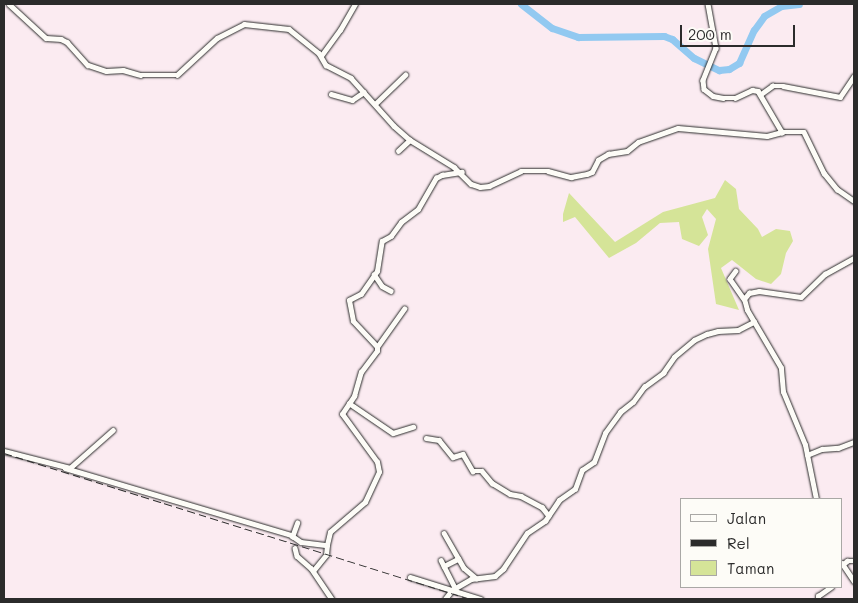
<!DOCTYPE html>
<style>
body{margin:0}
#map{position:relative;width:858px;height:603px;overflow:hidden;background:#fbebf1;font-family:Mali,sans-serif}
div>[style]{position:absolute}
.green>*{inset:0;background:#d5e498}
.river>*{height:7px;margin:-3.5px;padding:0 3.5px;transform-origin:3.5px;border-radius:3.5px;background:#92c9f1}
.roads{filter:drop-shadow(0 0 1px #2b2b2b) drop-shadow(0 0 1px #2b2b2b)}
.minor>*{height:4.5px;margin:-2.25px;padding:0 2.25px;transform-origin:2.25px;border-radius:2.25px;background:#fdfcf7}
.rail>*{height:1px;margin-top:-0.5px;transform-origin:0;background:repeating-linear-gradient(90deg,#2b2b2b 0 8px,transparent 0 12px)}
span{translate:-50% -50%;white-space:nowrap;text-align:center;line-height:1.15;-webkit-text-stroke:4px #fdfcf7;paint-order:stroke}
.frame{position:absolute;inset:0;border:5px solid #2b2b2b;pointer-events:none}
.legend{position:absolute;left:680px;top:498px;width:162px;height:90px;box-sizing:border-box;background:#fdfcf7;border:1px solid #a9a8a5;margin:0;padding:6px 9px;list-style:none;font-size:15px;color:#2b2b2b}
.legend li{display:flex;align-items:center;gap:10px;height:25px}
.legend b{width:25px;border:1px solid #a9a8a5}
.scale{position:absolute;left:680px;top:25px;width:115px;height:22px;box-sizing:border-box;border:2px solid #2b2b2b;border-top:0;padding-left:6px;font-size:15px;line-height:18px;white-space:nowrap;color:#2b2b2b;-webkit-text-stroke:4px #fdfcf7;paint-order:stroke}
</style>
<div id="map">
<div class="green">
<i style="clip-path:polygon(725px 180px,736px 189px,739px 209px,758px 229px,762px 237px,776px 229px,790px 231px,793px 241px,786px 253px,781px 274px,771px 284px,756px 279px,732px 260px,721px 268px,739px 310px,716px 304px,708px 249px,716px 219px,707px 209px,702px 217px,708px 235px,699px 246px,682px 239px,679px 222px,660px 223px,636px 243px,609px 258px,575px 217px,563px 222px,563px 214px,569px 193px,615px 242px,663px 212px,715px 198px)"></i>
</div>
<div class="river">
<i style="left:521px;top:4px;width:39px;rotate:38deg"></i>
<i style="left:552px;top:28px;width:28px;rotate:19deg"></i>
<i style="left:578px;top:37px;width:86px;rotate:-0.7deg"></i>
<i style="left:664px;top:36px;width:9px;rotate:21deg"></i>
<i style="left:672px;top:39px;width:29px;rotate:41deg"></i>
<i style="left:694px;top:58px;width:28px;rotate:26deg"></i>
<i style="left:719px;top:70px;width:10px;rotate:-6deg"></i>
<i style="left:729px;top:69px;width:12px;rotate:-31deg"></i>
<i style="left:739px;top:63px;width:36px;rotate:-66deg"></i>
<i style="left:754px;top:30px;width:17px;rotate:-54deg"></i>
<i style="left:764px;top:16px;width:20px;rotate:-30deg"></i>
<i style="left:781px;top:6px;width:18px;rotate:-6deg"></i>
</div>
<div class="roads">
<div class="minor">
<i style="left:9px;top:4px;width:50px;rotate:42.6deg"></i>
<i style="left:46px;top:38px;width:15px;rotate:4deg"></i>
<i style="left:61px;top:39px;width:7px;rotate:27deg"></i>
<i style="left:67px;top:42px;width:31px;rotate:48deg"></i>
<i style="left:88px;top:65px;width:19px;rotate:18deg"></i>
<i style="left:106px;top:71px;width:17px;rotate:-3deg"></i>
<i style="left:123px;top:70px;width:18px;rotate:16deg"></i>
<i style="left:140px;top:75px;width:37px"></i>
<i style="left:177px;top:75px;width:54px;rotate:-42.8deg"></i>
<i style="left:217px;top:38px;width:30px;rotate:-27deg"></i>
<i style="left:244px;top:24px;width:45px;rotate:6.3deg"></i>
<i style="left:289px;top:29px;width:38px;rotate:39deg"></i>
<i style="left:319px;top:53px;width:14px;rotate:60deg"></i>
<i style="left:326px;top:65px;width:28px;rotate:27deg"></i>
<i style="left:351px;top:78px;width:64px;rotate:48.1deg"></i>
<i style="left:394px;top:126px;width:21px;rotate:41deg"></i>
<i style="left:410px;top:140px;width:52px;rotate:31.5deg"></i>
<i style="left:454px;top:167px;width:24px;rotate:45deg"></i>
<i style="left:471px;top:184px;width:9px;rotate:18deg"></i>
<i style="left:480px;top:187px;width:9px;rotate:-6deg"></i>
<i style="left:489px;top:186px;width:35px;rotate:-25deg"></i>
<i style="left:521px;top:171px;width:27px"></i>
<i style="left:548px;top:171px;width:24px;rotate:15deg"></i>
<i style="left:571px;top:177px;width:16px;rotate:-11deg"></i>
<i style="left:587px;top:174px;width:5px;rotate:-22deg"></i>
<i style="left:592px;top:172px;width:13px;rotate:-63deg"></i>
<i style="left:598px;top:160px;width:12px;rotate:-31deg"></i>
<i style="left:608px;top:154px;width:19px;rotate:-9deg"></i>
<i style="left:627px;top:151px;width:14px;rotate:-39deg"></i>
<i style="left:638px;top:142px;width:42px;rotate:-19.3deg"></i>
<i style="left:678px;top:128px;width:89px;rotate:5.1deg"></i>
<i style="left:767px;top:136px;width:16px;rotate:-15deg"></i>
<i style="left:708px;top:4px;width:45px;rotate:79.7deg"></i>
<i style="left:716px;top:48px;width:35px;rotate:112deg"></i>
<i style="left:703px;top:80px;width:9px;rotate:84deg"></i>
<i style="left:704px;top:89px;width:11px;rotate:38deg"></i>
<i style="left:713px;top:96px;width:10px;rotate:11deg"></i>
<i style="left:723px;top:98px;width:12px"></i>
<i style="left:735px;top:98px;width:19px;rotate:-25deg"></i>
<i style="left:752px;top:90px;width:6px;rotate:9deg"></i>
<i style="left:758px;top:91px;width:48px;rotate:59.7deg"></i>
<i style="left:782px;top:132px;width:22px"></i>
<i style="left:804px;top:132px;width:46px;rotate:64deg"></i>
<i style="left:824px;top:173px;width:21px;rotate:51deg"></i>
<i style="left:837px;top:189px;width:21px;rotate:35deg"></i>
<i style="left:321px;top:56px;width:32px;rotate:-54deg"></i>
<i style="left:340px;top:30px;width:30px;rotate:-60deg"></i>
<i style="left:331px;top:94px;width:22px;rotate:16deg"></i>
<i style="left:352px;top:100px;width:14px;rotate:-34deg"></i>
<i style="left:761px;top:94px;width:14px;rotate:-36deg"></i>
<i style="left:772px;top:86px;width:11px"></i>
<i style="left:783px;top:86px;width:58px;rotate:10.9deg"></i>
<i style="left:840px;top:97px;width:25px;rotate:-56deg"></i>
<i style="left:375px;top:104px;width:42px;rotate:-44deg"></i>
<i style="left:398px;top:151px;width:16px;rotate:-43deg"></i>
<i style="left:736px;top:271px;width:10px;rotate:127deg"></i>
<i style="left:730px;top:279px;width:24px;rotate:55deg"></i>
<i style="left:374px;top:274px;width:14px;rotate:56deg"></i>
<i style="left:382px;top:286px;width:10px;rotate:29deg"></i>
<i style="left:377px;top:347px;width:47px;rotate:-54.6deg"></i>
<i style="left:349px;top:403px;width:53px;rotate:34.3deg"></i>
<i style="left:393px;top:433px;width:21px;rotate:-17deg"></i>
<i style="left:426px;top:438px;width:13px;rotate:9deg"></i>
<i style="left:439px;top:440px;width:22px;rotate:51deg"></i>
<i style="left:453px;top:457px;width:10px;rotate:-17deg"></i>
<i style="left:463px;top:454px;width:20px;rotate:60deg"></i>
<i style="left:473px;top:471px;width:9px"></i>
<i style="left:482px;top:471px;width:16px;rotate:50deg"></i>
<i style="left:492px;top:483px;width:21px;rotate:31deg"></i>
<i style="left:510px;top:494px;width:11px;rotate:10deg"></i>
<i style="left:521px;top:496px;width:24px;rotate:28deg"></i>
<i style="left:542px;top:507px;width:11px;rotate:52deg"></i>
<i style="left:4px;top:451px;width:68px;rotate:14.4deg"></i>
<i style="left:70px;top:468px;width:57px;rotate:-41.5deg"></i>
<i style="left:807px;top:455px;width:16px;rotate:-22deg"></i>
<i style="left:822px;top:449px;width:16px;rotate:-4deg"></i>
<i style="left:838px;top:448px;width:17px;rotate:-21deg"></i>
<i style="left:65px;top:468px;width:236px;rotate:16.5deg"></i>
<i style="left:291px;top:535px;width:12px;rotate:35deg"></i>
<i style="left:301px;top:542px;width:26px;rotate:7deg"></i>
<i style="left:327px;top:545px;width:13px;rotate:-77deg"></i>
<i style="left:330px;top:532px;width:46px;rotate:-40.6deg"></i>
<i style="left:365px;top:502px;width:33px;rotate:-65deg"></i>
<i style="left:379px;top:472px;width:10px;rotate:-101deg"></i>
<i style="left:377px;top:462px;width:59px;rotate:-126.1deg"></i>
<i style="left:342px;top:414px;width:22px;rotate:-56deg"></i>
<i style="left:354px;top:396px;width:25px;rotate:-74deg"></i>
<i style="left:361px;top:372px;width:26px;rotate:-53deg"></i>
<i style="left:377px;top:351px;width:4px;rotate:-90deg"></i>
<i style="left:377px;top:347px;width:35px;rotate:-133deg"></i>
<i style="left:353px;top:321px;width:21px;rotate:-101deg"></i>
<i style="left:349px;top:300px;width:13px;rotate:-27deg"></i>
<i style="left:361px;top:294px;width:28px;rotate:-55deg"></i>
<i style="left:377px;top:271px;width:30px;rotate:-81deg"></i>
<i style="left:382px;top:241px;width:10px;rotate:-29deg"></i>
<i style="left:391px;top:236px;width:17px;rotate:-54deg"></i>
<i style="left:401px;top:222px;width:21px;rotate:-37deg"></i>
<i style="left:418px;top:209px;width:36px;rotate:-60deg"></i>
<i style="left:436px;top:178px;width:7px;rotate:-27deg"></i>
<i style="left:442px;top:175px;width:20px;rotate:-9deg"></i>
<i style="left:816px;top:499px;width:55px;rotate:-101.5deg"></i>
<i style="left:805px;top:445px;width:57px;rotate:-112.5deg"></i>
<i style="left:783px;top:392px;width:24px;rotate:-95deg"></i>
<i style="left:781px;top:368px;width:67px;rotate:-120.4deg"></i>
<i style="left:747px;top:310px;width:11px;rotate:-105deg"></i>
<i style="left:744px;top:299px;width:8px;rotate:-50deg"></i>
<i style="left:749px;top:293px;width:10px;rotate:-11deg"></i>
<i style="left:759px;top:291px;width:42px;rotate:8.1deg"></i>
<i style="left:801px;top:297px;width:33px;rotate:-44deg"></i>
<i style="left:825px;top:274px;width:33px;rotate:-29deg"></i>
<i style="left:444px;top:533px;width:40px;rotate:60.3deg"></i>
<i style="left:464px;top:568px;width:16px;rotate:40deg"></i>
<i style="left:292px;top:537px;width:15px;rotate:-70deg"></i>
<i style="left:295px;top:548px;width:8px;rotate:76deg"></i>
<i style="left:297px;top:556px;width:18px;rotate:41deg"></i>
<i style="left:311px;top:568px;width:37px;rotate:56deg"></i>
<i style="left:441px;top:560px;width:7px;rotate:63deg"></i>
<i style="left:444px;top:566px;width:16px;rotate:-27deg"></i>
<i style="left:842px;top:563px;width:22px;rotate:56deg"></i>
<i style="left:843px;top:564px;width:5px;rotate:-37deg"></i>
<i style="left:847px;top:561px;width:7px"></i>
<i style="left:444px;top:566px;width:25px;rotate:63deg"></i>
<i style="left:313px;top:571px;width:21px;rotate:-51deg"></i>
<i style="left:326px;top:555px;width:10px;rotate:-84deg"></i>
<i style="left:410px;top:577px;width:74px;rotate:17.2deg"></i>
<i style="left:445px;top:599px;width:11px;rotate:-52deg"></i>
<i style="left:452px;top:590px;width:22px;rotate:-30deg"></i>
<i style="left:471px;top:579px;width:24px;rotate:-7deg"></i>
<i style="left:495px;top:576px;width:11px;rotate:-41deg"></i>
<i style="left:503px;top:569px;width:43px;rotate:-56.3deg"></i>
<i style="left:527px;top:533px;width:22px;rotate:-34deg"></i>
<i style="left:545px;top:521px;width:25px;rotate:-56deg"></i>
<i style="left:559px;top:500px;width:19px;rotate:-35deg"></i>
<i style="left:575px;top:489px;width:20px;rotate:-70deg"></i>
<i style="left:582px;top:470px;width:14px;rotate:-34deg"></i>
<i style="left:594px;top:462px;width:31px;rotate:-69deg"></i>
<i style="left:605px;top:433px;width:26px;rotate:-54deg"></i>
<i style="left:620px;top:412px;width:16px;rotate:-38deg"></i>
<i style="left:633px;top:402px;width:19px;rotate:-54deg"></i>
<i style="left:644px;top:387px;width:24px;rotate:-36deg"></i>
<i style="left:663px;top:373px;width:19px;rotate:-55deg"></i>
<i style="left:674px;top:357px;width:26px;rotate:-40deg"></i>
<i style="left:694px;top:340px;width:14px;rotate:-25deg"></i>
<i style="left:707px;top:334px;width:11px;rotate:-15deg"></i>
<i style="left:718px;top:331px;width:20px;rotate:-3deg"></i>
<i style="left:738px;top:330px;width:18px;rotate:-27deg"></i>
<i style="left:818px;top:599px;width:3px;rotate:-90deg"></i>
<i style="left:818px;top:596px;width:16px;rotate:-35deg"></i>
</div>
</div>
<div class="rail">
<i style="left:4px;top:453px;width:487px;rotate:17.4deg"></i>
</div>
<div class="frame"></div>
<ul class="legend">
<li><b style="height:6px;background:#fdfcf7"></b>Jalan</li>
<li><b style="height:6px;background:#2b2b2b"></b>Rel</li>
<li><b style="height:14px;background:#d5e498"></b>Taman</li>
</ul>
<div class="scale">200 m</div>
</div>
